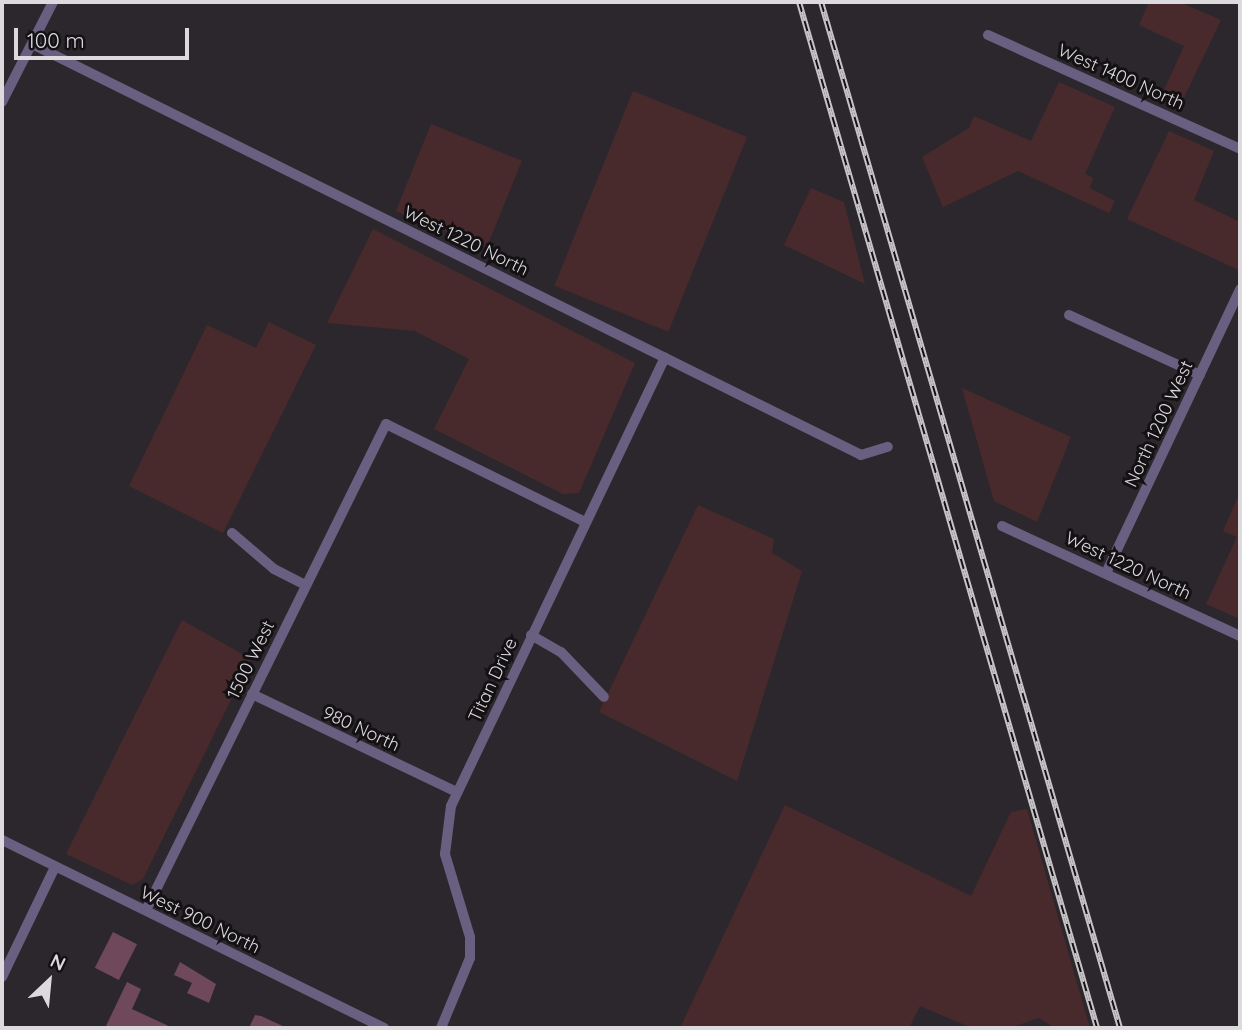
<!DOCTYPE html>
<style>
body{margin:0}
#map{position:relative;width:1242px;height:1030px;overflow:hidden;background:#2c272d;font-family:Quicksand,sans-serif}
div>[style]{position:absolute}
.green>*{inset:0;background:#482a2c;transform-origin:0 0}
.building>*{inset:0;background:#70485b;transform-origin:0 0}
.street>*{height:10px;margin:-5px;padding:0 5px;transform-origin:5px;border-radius:5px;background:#695f81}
.rail>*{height:6px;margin-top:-3px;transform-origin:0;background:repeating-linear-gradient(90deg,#131114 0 10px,#c7c4c7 0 20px);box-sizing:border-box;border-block:2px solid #c7c4c7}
span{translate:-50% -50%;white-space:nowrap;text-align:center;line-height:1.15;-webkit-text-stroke:6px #131114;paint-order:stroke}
.street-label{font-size:18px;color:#dddadd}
.frame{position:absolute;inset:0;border:4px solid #dddadd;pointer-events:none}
.north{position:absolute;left:14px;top:946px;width:70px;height:70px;-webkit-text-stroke:5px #131114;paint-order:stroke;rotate:26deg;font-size:19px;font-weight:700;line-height:28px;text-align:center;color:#dddadd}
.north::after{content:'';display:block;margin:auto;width:24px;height:32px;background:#dddadd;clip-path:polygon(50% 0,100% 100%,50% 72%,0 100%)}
.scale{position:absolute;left:14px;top:28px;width:175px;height:32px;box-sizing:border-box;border:4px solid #dddadd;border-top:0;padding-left:9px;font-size:21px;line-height:24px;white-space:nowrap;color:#dddadd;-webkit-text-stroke:5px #131114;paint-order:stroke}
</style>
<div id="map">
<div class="green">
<i style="clip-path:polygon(1149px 2px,1179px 2px,1221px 20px,1179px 108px,1160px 99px,1184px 46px,1139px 25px)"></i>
<i style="clip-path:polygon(1059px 82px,1115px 107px,1085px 174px,1093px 178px,1090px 188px,1115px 201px,1109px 213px,1018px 171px,943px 207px,922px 157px,969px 128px,974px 116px,1031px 141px)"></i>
<i style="left:633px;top:91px;width:123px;height:210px;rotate:22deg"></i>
<i style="left:431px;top:124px;width:98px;height:94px;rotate:22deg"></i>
<i style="clip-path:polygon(1169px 131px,1214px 151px,1194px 200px,1240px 222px,1239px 270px,1127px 219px)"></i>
<i style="clip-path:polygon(811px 188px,844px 202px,865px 284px,784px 245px)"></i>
<i style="clip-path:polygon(373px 229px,635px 363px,579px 493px,563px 494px,434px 429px,469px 359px,415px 331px,327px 323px)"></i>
<i style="clip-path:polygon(269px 322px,316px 345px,223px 533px,129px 486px,207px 325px,256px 348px)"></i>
<i style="clip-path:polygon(962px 388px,1071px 437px,1037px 522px,994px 501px)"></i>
<i style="clip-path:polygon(1240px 492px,1240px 619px,1206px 604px,1237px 537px,1223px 531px)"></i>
<i style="clip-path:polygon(698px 505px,774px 539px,772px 553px,802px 571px,737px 781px,599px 712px)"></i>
<i style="clip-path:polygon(182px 620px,251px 659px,143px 879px,132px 885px,66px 854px)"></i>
<i style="clip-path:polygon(785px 805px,971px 896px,1011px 812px,1027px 809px,1090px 1028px,1055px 1028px,1039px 1018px,1009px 1028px,972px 1028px,920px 1006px,909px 1028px,680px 1028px)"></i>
</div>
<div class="building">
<i style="left:113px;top:932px;width:27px;height:40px;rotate:27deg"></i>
<i style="clip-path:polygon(180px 962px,216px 984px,209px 1003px,187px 993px,192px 983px,174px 975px)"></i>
<i style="clip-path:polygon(127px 982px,141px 989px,132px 1009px,173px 1028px,105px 1028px)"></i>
<i style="clip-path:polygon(255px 1015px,261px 1016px,287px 1028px,249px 1028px)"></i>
</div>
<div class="street">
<i style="left:988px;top:35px;width:277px;rotate:24.3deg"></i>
<i style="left:32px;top:44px;width:925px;rotate:26.37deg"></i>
<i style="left:861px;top:455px;width:28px;rotate:-17deg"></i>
<i style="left:2px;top:102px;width:112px;rotate:-63deg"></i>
<i style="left:1069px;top:315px;width:144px;rotate:24.6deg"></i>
<i style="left:1002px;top:526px;width:262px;rotate:24.8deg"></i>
<i style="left:232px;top:533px;width:55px;rotate:40.6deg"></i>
<i style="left:274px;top:569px;width:36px;rotate:27deg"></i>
<i style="left:1106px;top:573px;width:314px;rotate:-64.7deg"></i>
<i style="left:531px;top:635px;width:34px;rotate:30deg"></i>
<i style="left:561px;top:652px;width:62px;rotate:46.3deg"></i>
<i style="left:252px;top:694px;width:227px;rotate:25.6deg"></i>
<i style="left:2px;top:840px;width:426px;rotate:26.2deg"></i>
<i style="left:146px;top:910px;width:542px;rotate:-63.72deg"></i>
<i style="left:386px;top:424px;width:222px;rotate:26.2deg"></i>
<i style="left:2px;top:977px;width:122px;rotate:-64.3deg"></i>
<i style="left:441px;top:1028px;width:76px;rotate:-67.5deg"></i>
<i style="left:470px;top:958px;width:21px;rotate:-90deg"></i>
<i style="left:470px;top:937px;width:87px;rotate:-106.8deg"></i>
<i style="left:445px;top:854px;width:48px;rotate:-82.9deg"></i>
<i style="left:451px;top:806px;width:497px;rotate:-64.5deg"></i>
</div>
<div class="rail">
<i style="left:799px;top:2px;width:1068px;rotate:73.8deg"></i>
<i style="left:821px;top:2px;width:1069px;rotate:73.75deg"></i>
</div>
<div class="street-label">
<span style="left:1121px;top:77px;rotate:24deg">West 1400 North</span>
<span style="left:466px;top:241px;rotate:26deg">West 1220 North</span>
<span style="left:1159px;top:424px;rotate:-65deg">North 1200 West</span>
<span style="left:1128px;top:566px;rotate:25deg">West 1220 North</span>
<span style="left:251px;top:660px;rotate:-64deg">1500 West</span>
<span style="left:493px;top:680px;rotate:-65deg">Titan Drive</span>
<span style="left:361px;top:729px;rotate:25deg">980 North</span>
<span style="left:200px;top:920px;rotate:26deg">West 900 North</span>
</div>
<div class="frame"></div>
<div class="north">N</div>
<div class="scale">100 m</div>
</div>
